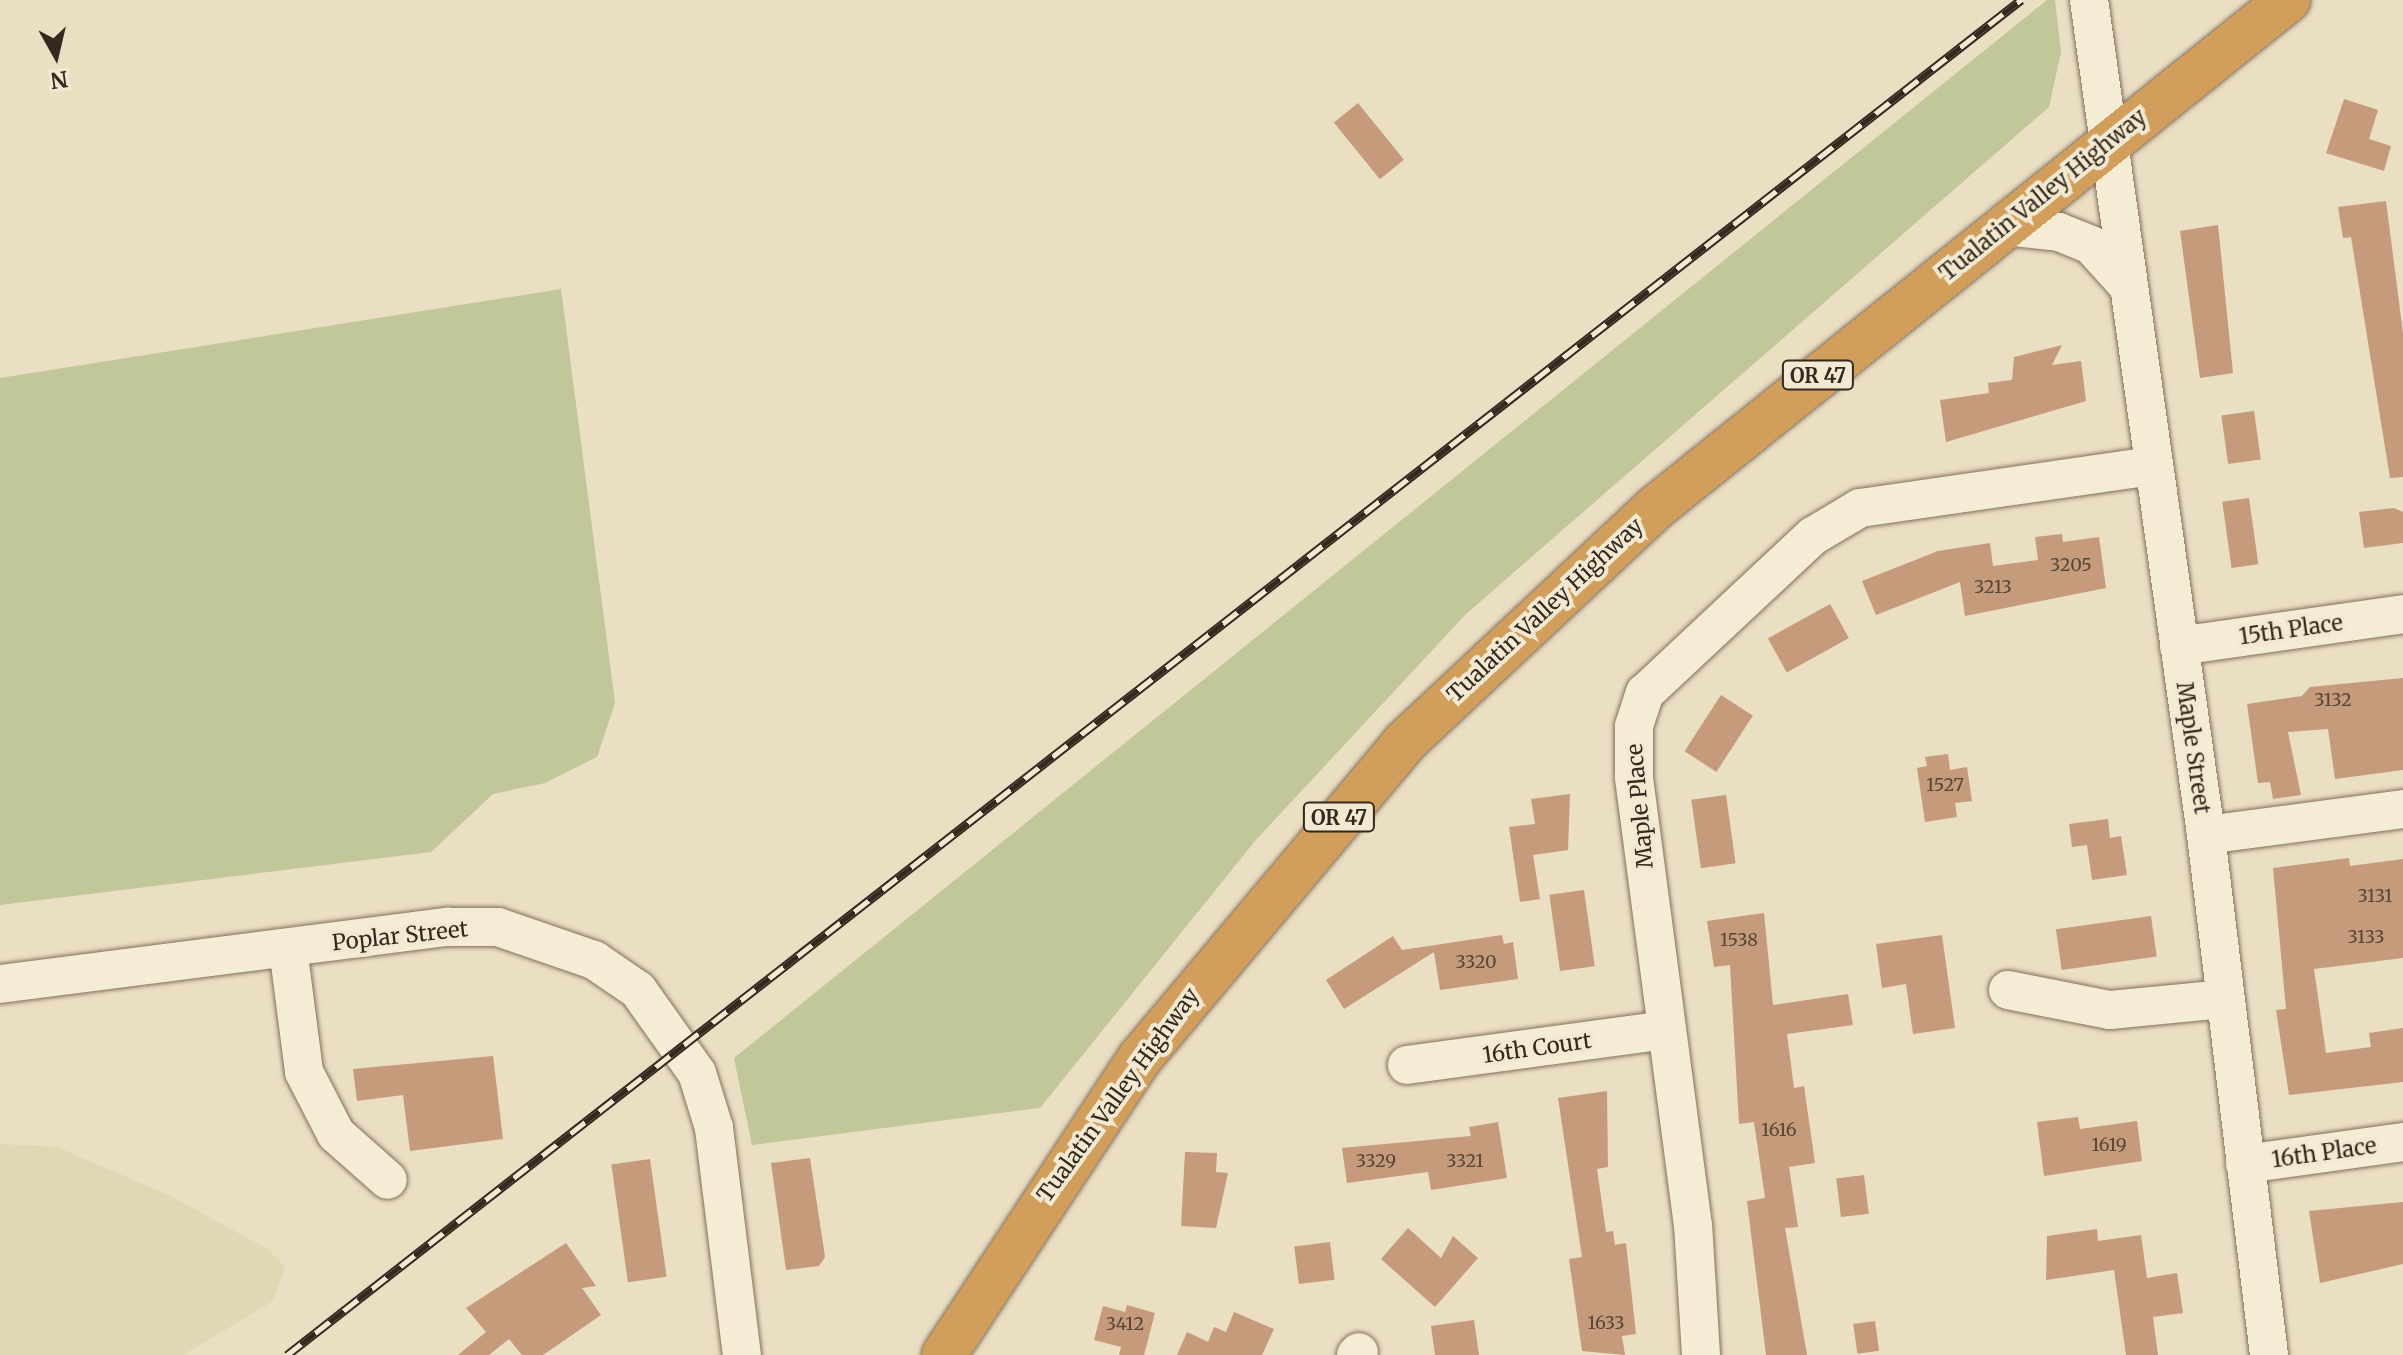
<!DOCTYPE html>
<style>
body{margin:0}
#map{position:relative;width:2403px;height:1355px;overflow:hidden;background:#eadec3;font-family:Merriweather,serif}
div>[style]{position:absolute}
.farmland>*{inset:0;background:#dfd8b2}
.green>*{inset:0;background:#c1c798}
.building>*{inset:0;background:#c59b7c;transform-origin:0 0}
.roads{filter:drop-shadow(0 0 2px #83705c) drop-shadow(0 0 2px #83705c)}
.minor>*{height:38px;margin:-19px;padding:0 19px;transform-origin:19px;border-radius:19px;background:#f5ecd6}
.highway>*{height:44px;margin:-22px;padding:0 22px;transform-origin:22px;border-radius:22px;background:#d29e5b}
.rail>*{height:9px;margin-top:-4.5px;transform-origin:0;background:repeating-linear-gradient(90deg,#f2e9d2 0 18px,#34291e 0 36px);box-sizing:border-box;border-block:2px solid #34291e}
span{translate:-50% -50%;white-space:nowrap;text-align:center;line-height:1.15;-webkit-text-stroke:8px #f2e9d2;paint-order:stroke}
.number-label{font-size:18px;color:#584636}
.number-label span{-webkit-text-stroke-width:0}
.shield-label span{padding:2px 6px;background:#f2e9d2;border:2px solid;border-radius:6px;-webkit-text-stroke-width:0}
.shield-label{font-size:20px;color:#34291e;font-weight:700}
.street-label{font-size:22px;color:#34291e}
.north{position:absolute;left:16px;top:16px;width:80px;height:80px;-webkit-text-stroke:6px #f2e9d2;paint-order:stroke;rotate:172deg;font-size:22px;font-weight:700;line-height:32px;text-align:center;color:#34291e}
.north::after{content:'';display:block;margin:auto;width:28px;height:36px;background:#34291e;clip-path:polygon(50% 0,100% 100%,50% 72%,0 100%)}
</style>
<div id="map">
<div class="farmland">
<i style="clip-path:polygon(0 1144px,57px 1147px,169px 1195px,267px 1249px,285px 1267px,273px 1301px,183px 1355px,0 1355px)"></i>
</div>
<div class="green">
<i style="clip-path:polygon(2047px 0,2055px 0,2061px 52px,2049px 107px,1466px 614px,1255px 841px,1040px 1108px,752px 1145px,734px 1058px)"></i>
<i style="clip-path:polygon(561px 289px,615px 703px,597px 757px,545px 783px,493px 794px,431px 852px,0 905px,0 378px)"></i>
</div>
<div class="building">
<i style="clip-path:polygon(2344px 99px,2378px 110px,2369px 139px,2391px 146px,2384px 171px,2326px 153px)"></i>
<i style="left:1358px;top:103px;width:73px;height:31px;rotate:51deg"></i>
<i style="clip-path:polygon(2386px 201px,2403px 333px,2403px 477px,2390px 478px,2351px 237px,2343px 238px,2338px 207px)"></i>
<i style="clip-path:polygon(2218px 225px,2233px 373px,2200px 378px,2180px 231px)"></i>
<i style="clip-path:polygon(2062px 345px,2052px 365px,2081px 361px,2086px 401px,1946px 442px,1940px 400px,1989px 393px,1988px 383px,2012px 380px,2014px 357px)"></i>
<i style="left:2254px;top:411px;width:49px;height:33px;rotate:82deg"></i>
<i style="left:2249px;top:498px;width:67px;height:27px;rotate:82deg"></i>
<i style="clip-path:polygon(2394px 508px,2403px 512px,2403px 543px,2364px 548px,2359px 512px)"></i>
<i style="clip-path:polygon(2062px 534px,2063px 542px,2099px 537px,2106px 588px,1965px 616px,1960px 582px,1876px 615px,1862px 581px,1938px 551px,1990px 543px,1993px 566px,2038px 560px,2035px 537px)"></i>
<i style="left:1830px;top:604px;width:39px;height:71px;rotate:61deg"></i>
<i style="clip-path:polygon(2403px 678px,2403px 770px,2335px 779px,2328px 729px,2288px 732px,2301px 795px,2273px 799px,2270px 782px,2258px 783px,2247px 704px,2302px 696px,2310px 687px)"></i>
<i style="left:1721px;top:695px;width:38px;height:67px;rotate:33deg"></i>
<i style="clip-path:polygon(1948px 754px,1950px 770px,1967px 767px,1972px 801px,1955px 803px,1957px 817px,1925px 822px,1917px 768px,1927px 766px,1925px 757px)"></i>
<i style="clip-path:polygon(1570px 794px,1568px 850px,1533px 855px,1540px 899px,1520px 902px,1509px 827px,1535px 824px,1531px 799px)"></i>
<i style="left:1726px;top:795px;width:69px;height:35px;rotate:82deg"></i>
<i style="clip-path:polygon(2108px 819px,2110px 838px,2121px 836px,2127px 875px,2092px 880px,2087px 845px,2072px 847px,2069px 824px)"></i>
<i style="clip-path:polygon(2349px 858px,2350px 866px,2403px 859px,2403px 958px,2314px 969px,2326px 1053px,2371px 1047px,2369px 1033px,2403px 1028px,2403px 1082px,2289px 1095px,2276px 1010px,2286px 1009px,2273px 868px)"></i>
<i style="left:1584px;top:890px;width:77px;height:35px;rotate:82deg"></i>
<i style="clip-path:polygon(1764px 913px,1773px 1005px,1848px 994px,1853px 1025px,1787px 1034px,1794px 1088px,1804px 1086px,1815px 1163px,1789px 1167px,1798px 1227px,1785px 1228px,1807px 1355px,1766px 1355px,1747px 1201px,1765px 1198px,1754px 1122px,1739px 1124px,1730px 965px,1714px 967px,1707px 921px)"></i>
<i style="left:2151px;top:916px;width:41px;height:96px;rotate:82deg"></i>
<i style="clip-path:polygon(1502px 935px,1504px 944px,1513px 942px,1518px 979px,1440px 990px,1434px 952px,1344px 1009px,1326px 980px,1393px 936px,1402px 950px)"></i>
<i style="clip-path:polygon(1942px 935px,1955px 1028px,1913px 1034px,1906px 984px,1882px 988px,1876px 944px)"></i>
<i style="clip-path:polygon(493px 1056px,503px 1139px,410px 1151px,403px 1095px,357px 1101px,353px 1069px)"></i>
<i style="clip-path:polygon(1607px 1091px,1608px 1167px,1597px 1169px,1606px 1232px,1613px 1231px,1615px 1245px,1626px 1243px,1636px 1334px,1622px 1336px,1625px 1355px,1582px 1351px,1569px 1259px,1582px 1257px,1558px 1098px)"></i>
<i style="clip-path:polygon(2078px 1117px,2080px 1129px,2137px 1121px,2142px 1161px,2044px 1176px,2037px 1122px)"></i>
<i style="clip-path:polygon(1498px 1122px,1507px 1178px,1431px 1190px,1428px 1172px,1347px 1183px,1342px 1148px,1471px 1136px,1469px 1127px)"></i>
<i style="clip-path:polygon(1185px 1152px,1217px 1153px,1216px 1172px,1228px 1173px,1216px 1228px,1181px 1226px)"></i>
<i style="clip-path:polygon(810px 1158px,825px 1257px,819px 1266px,786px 1270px,771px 1163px)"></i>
<i style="left:650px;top:1159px;width:119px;height:39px;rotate:82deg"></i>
<i style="left:1864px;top:1175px;width:39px;height:28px;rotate:83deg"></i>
<i style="clip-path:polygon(2403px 1202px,2403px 1264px,2320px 1283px,2309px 1211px)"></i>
<i style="clip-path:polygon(1408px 1228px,1441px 1258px,1453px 1236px,1478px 1258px,1435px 1307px,1381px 1259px)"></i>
<i style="clip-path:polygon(2097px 1229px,2098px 1241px,2141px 1235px,2147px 1278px,2177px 1273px,2183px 1313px,2153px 1317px,2158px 1355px,2126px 1355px,2114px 1270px,2046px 1280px,2047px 1236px)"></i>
<i style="left:1330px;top:1242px;width:38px;height:36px;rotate:83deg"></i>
<i style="clip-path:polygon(566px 1243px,596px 1286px,582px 1288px,601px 1315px,543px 1355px,522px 1355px,509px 1339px,489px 1355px,458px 1355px,486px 1332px,466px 1308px)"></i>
<i style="clip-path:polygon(1127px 1305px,1155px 1313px,1144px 1355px,1119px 1355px,1121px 1347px,1094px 1340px,1103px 1306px,1125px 1312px)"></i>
<i style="clip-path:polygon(1234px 1312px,1274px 1329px,1262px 1355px,1177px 1355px,1187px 1332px,1208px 1342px,1214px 1327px,1226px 1332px)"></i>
<i style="clip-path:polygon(1474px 1320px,1479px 1355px,1435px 1355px,1431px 1326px)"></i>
<i style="left:1875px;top:1321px;width:30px;height:22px;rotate:82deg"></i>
</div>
<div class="roads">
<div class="minor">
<i style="left:2089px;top:0;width:843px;rotate:82.02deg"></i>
<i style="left:2206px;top:835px;width:524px;rotate:83.09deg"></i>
<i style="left:2005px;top:226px;width:54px;rotate:6.3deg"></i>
<i style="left:2059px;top:232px;width:35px;rotate:22deg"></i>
<i style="left:2091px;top:245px;width:57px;rotate:47.9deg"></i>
<i style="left:2179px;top:646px;width:226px;rotate:-8.1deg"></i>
<i style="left:2206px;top:835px;width:199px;rotate:-7.5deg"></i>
<i style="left:288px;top:948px;width:125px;rotate:82.6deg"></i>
<i style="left:304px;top:1072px;width:70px;rotate:62.7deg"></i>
<i style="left:336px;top:1134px;width:69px;rotate:41.5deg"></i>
<i style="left:0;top:984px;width:452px;rotate:-7.3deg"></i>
<i style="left:448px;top:927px;width:50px"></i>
<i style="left:498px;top:927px;width:102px;rotate:19deg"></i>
<i style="left:594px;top:960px;width:53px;rotate:34.3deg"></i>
<i style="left:638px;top:990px;width:102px;rotate:54.6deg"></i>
<i style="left:697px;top:1073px;width:58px;rotate:72.8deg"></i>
<i style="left:714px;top:1128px;width:229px;rotate:83deg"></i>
<i style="left:2008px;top:990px;width:104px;rotate:11.1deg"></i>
<i style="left:2110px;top:1010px;width:116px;rotate:-5.5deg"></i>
<i style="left:1407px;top:1065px;width:262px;rotate:-7.7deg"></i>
<i style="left:2245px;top:1164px;width:160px;rotate:-7.9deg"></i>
<i style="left:1356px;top:1355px;width:4px;rotate:-45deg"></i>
<i style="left:1701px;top:1355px;width:129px;rotate:-93.5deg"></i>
<i style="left:1693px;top:1226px;width:454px;rotate:-97.5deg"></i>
<i style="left:1634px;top:776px;width:50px;rotate:-90deg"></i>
<i style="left:1634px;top:726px;width:35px;rotate:-72deg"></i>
<i style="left:1645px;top:693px;width:230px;rotate:-43.1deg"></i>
<i style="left:1813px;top:536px;width:55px;rotate:-30.8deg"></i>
<i style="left:1860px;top:508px;width:296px;rotate:-8.2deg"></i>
</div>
<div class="highway">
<i style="left:944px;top:1355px;width:356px;rotate:-56.6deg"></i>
<i style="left:1140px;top:1058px;width:411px;rotate:-50deg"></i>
<i style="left:1404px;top:743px;width:344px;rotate:-43.1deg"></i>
<i style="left:1655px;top:508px;width:812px;rotate:-38.75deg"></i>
</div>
</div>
<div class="rail">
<i style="left:287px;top:1355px;width:2201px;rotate:-38.01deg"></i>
</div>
<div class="number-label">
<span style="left:2071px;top:565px">3205</span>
<span style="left:1993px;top:587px">3213</span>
<span style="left:2333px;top:700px">3132</span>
<span style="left:1945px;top:785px">1527</span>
<span style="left:2375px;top:896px">3131</span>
<span style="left:2366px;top:937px">3133</span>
<span style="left:1739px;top:940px">1538</span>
<span style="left:1476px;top:962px">3320</span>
<span style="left:1779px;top:1130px">1616</span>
<span style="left:2109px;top:1145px">1619</span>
<span style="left:1376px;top:1161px">3329</span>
<span style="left:1465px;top:1161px">3321</span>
<span style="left:1606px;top:1323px">1633</span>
<span style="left:1125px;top:1324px">3412</span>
</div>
<div class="shield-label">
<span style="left:1818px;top:375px">OR 47</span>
<span style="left:1339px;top:817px">OR 47</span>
</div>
<div class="street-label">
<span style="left:2043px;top:195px;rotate:-39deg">Tualatin Valley Highway</span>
<span style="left:1545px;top:610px;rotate:-43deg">Tualatin Valley Highway</span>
<span style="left:2291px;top:630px;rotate:-8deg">15th Place</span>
<span style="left:2193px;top:748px;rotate:82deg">Maple Street</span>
<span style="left:1640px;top:806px;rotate:-95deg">Maple Place</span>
<span style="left:400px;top:936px;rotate:-6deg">Poplar Street</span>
<span style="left:1537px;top:1048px;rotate:-8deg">16th Court</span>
<span style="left:1118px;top:1095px;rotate:-54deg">Tualatin Valley Highway</span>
<span style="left:2324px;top:1153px;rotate:-8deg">16th Place</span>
</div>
<div class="north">N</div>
</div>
